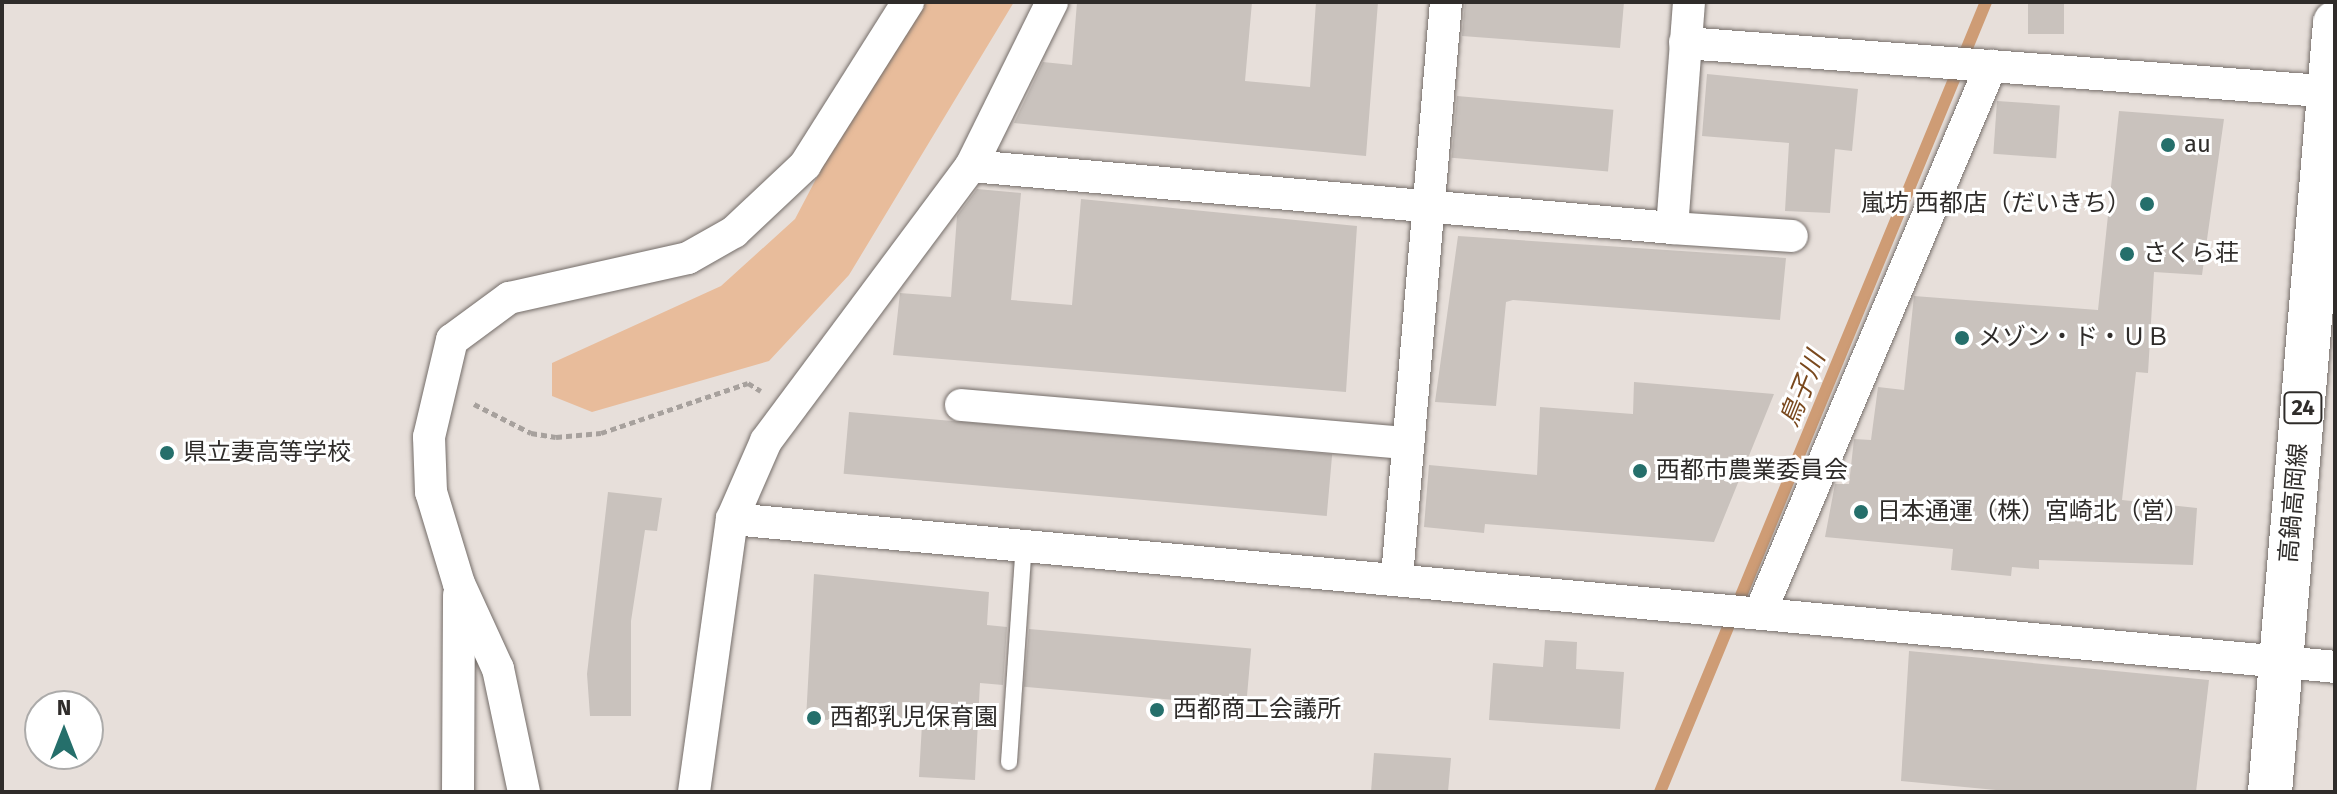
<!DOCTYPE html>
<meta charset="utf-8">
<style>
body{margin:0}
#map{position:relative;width:2337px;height:794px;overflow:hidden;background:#e7dfda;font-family:"Fira Sans","Noto Sans JP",sans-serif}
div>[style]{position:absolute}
.green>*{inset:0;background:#e8bc9b}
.stream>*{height:12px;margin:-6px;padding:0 6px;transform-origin:6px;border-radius:6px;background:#ce9c75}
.building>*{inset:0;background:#c9c2bd;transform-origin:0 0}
.path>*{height:5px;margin-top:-2.5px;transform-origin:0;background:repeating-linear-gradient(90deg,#a7a19d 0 6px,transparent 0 10px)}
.roads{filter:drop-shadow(0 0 2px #746d69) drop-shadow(0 0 2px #746d69)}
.service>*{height:16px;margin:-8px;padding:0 8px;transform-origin:8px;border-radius:8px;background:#fff}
.minor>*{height:32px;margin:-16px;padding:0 16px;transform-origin:16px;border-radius:16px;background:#fff}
.primary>*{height:44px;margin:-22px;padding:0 22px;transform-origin:22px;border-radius:22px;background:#fff}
.dots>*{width:22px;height:22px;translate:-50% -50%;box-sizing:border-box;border:4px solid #fff;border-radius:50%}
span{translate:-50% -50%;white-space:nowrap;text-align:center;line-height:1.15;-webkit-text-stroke:6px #fff;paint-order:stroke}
.shield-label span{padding:2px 6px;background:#fff;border:2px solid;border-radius:6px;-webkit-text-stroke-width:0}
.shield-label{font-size:22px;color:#2f2c2a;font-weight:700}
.poi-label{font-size:24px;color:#2f2c2a}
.left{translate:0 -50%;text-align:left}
.right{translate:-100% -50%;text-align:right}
.street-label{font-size:24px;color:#2f2c2a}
.water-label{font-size:26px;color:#79481d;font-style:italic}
.frame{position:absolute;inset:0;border:4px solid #2f2c2a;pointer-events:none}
.north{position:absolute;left:24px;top:690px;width:80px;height:80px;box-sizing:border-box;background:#fff;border:2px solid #acabaa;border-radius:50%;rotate:0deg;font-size:22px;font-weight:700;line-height:32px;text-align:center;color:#2f2c2a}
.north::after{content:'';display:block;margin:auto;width:28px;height:36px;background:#256f6b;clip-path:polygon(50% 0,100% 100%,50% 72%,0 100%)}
</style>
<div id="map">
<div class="green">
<i style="clip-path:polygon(926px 2px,1014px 2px,849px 275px,769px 361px,592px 412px,552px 396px,552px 363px,721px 286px,795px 219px,857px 101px)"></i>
</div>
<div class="stream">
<i style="left:1660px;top:792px;width:855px;rotate:-67.58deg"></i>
</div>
<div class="building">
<i style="clip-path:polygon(1077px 2px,1252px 2px,1245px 81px,1310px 87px,1316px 2px,1378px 2px,1366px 156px,1014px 123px,1043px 62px,1072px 65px)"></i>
<i style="clip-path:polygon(1465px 2px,1624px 2px,1620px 48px,1462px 36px)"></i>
<i style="left:2028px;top:2px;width:36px;height:32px"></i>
<i style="clip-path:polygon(1707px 74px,1858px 89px,1852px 151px,1835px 149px,1830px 213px,1785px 211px,1789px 143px,1702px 136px)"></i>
<i style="left:1457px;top:96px;width:157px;height:62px;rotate:5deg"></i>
<i style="left:1997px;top:101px;width:63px;height:53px;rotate:4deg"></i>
<i style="clip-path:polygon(2119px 111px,2224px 119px,2202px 275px,2154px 272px,2148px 373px,2136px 372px,2122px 500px,2197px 508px,2193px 565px,2039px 560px,2039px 569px,2012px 567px,2011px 576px,1951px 570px,1953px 549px,1825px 537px,1835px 484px,1849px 484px,1854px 439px,1871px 440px,1878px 387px,1904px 390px,1914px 296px,2098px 310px)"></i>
<i style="clip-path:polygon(977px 189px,1021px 193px,1011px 300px,1072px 305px,1081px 199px,1357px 226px,1346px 392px,893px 355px,900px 293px,951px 297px,957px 216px)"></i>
<i style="clip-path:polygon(1458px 236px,1786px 258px,1780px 320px,1513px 300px,1506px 302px,1496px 406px,1435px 402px)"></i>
<i style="clip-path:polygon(1634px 382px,1774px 394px,1714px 542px,1485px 524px,1484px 533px,1424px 527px,1429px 465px,1537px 475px,1540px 407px,1633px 414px)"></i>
<i style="left:849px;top:412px;width:485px;height:62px;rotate:5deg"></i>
<i style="clip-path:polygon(608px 492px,662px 498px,657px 531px,645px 530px,631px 621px,631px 716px,590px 716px,587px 674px)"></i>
<i style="clip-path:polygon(814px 574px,989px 592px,987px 625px,1007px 627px,1003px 685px,980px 683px,975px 780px,919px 777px,922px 724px,806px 719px)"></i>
<i style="left:1029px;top:629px;width:223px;height:58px;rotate:5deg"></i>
<i style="clip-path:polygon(1545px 640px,1577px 642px,1576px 669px,1624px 672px,1620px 729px,1489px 720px,1493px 663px,1543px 667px)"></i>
<i style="clip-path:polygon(1909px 651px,2209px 680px,2196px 792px,2017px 792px,1901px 781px)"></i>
<i style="clip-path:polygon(1374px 753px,1451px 758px,1448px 792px,1371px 792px)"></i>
</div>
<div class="path">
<i style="left:474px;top:404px;width:64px;rotate:27deg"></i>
<i style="left:531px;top:433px;width:25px;rotate:9deg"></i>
<i style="left:556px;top:437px;width:45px;rotate:-5.1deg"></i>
<i style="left:601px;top:433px;width:155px;rotate:-18.8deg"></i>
<i style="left:748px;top:383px;width:15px;rotate:32deg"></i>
</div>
<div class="roads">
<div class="service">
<i style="left:1009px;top:762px;width:219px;rotate:-86.1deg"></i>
</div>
<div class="minor">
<i style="left:1685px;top:43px;width:652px;rotate:4.31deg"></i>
<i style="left:971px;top:166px;width:704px;rotate:5.05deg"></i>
<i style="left:1672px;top:228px;width:227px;rotate:-85.7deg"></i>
<i style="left:1672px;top:228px;width:120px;rotate:3.8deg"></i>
<i style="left:961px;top:405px;width:447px;rotate:4.9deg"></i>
<i style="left:732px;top:519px;width:1610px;rotate:5.27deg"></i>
<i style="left:1397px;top:577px;width:577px;rotate:-85.13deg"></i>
<i style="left:1760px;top:613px;width:594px;rotate:-67.11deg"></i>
<i style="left:458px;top:792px;width:197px;rotate:-89.7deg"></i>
<i style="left:524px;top:792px;width:126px;rotate:-101.9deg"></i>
<i style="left:498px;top:669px;width:94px;rotate:-114.6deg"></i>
<i style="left:459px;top:584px;width:96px;rotate:-106.9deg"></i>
<i style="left:431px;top:492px;width:55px;rotate:-92.1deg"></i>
<i style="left:429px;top:437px;width:100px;rotate:-76.7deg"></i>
<i style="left:452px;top:340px;width:71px;rotate:-36.4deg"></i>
<i style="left:509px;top:298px;width:183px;rotate:-12.6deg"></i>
<i style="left:688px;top:258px;width:53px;rotate:-29.5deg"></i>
<i style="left:734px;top:232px;width:98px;rotate:-43.3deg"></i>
<i style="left:805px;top:165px;width:193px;rotate:-57.7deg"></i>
<i style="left:694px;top:792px;width:276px;rotate:-82.1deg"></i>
<i style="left:732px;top:519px;width:85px;rotate:-66.4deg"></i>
<i style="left:766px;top:441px;width:343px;rotate:-53.3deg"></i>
<i style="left:971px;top:166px;width:183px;rotate:-63.7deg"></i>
</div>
<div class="primary">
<i style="left:2270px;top:792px;width:772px;rotate:-85.17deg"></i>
</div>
</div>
<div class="dots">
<i style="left:2168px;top:145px;background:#256f6b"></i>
<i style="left:2147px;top:204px;background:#256f6b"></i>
<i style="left:2127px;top:254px;background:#256f6b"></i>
<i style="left:1962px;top:338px;background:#256f6b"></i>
<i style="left:167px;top:453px;background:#256f6b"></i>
<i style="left:1640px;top:471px;background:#256f6b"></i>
<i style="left:1861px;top:512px;background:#256f6b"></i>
<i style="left:1157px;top:710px;background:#256f6b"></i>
<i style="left:814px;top:718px;background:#256f6b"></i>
</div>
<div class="shield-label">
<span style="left:2303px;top:408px">24</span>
</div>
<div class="poi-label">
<span class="left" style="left:2184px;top:145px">au</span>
<span class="right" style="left:2131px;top:204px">嵐坊 西都店（だいきち）</span>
<span class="left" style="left:2143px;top:254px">さくら荘</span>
<span class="left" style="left:1978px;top:338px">メゾン・ド・ＵＢ</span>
<span class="left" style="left:183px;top:453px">県立妻高等学校</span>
<span class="left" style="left:1656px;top:471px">西都市農業委員会</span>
<span class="left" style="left:1877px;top:512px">日本通運（株）宮崎北（営）</span>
<span class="left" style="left:1173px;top:710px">西都商工会議所</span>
<span class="left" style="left:830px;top:718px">西都乳児保育園</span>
</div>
<div class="street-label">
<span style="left:2294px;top:503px;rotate:-85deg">高鍋高岡線</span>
</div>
<div class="water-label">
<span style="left:1803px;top:389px;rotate:-68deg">鳥子川</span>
</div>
<div class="frame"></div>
<div class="north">N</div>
</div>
